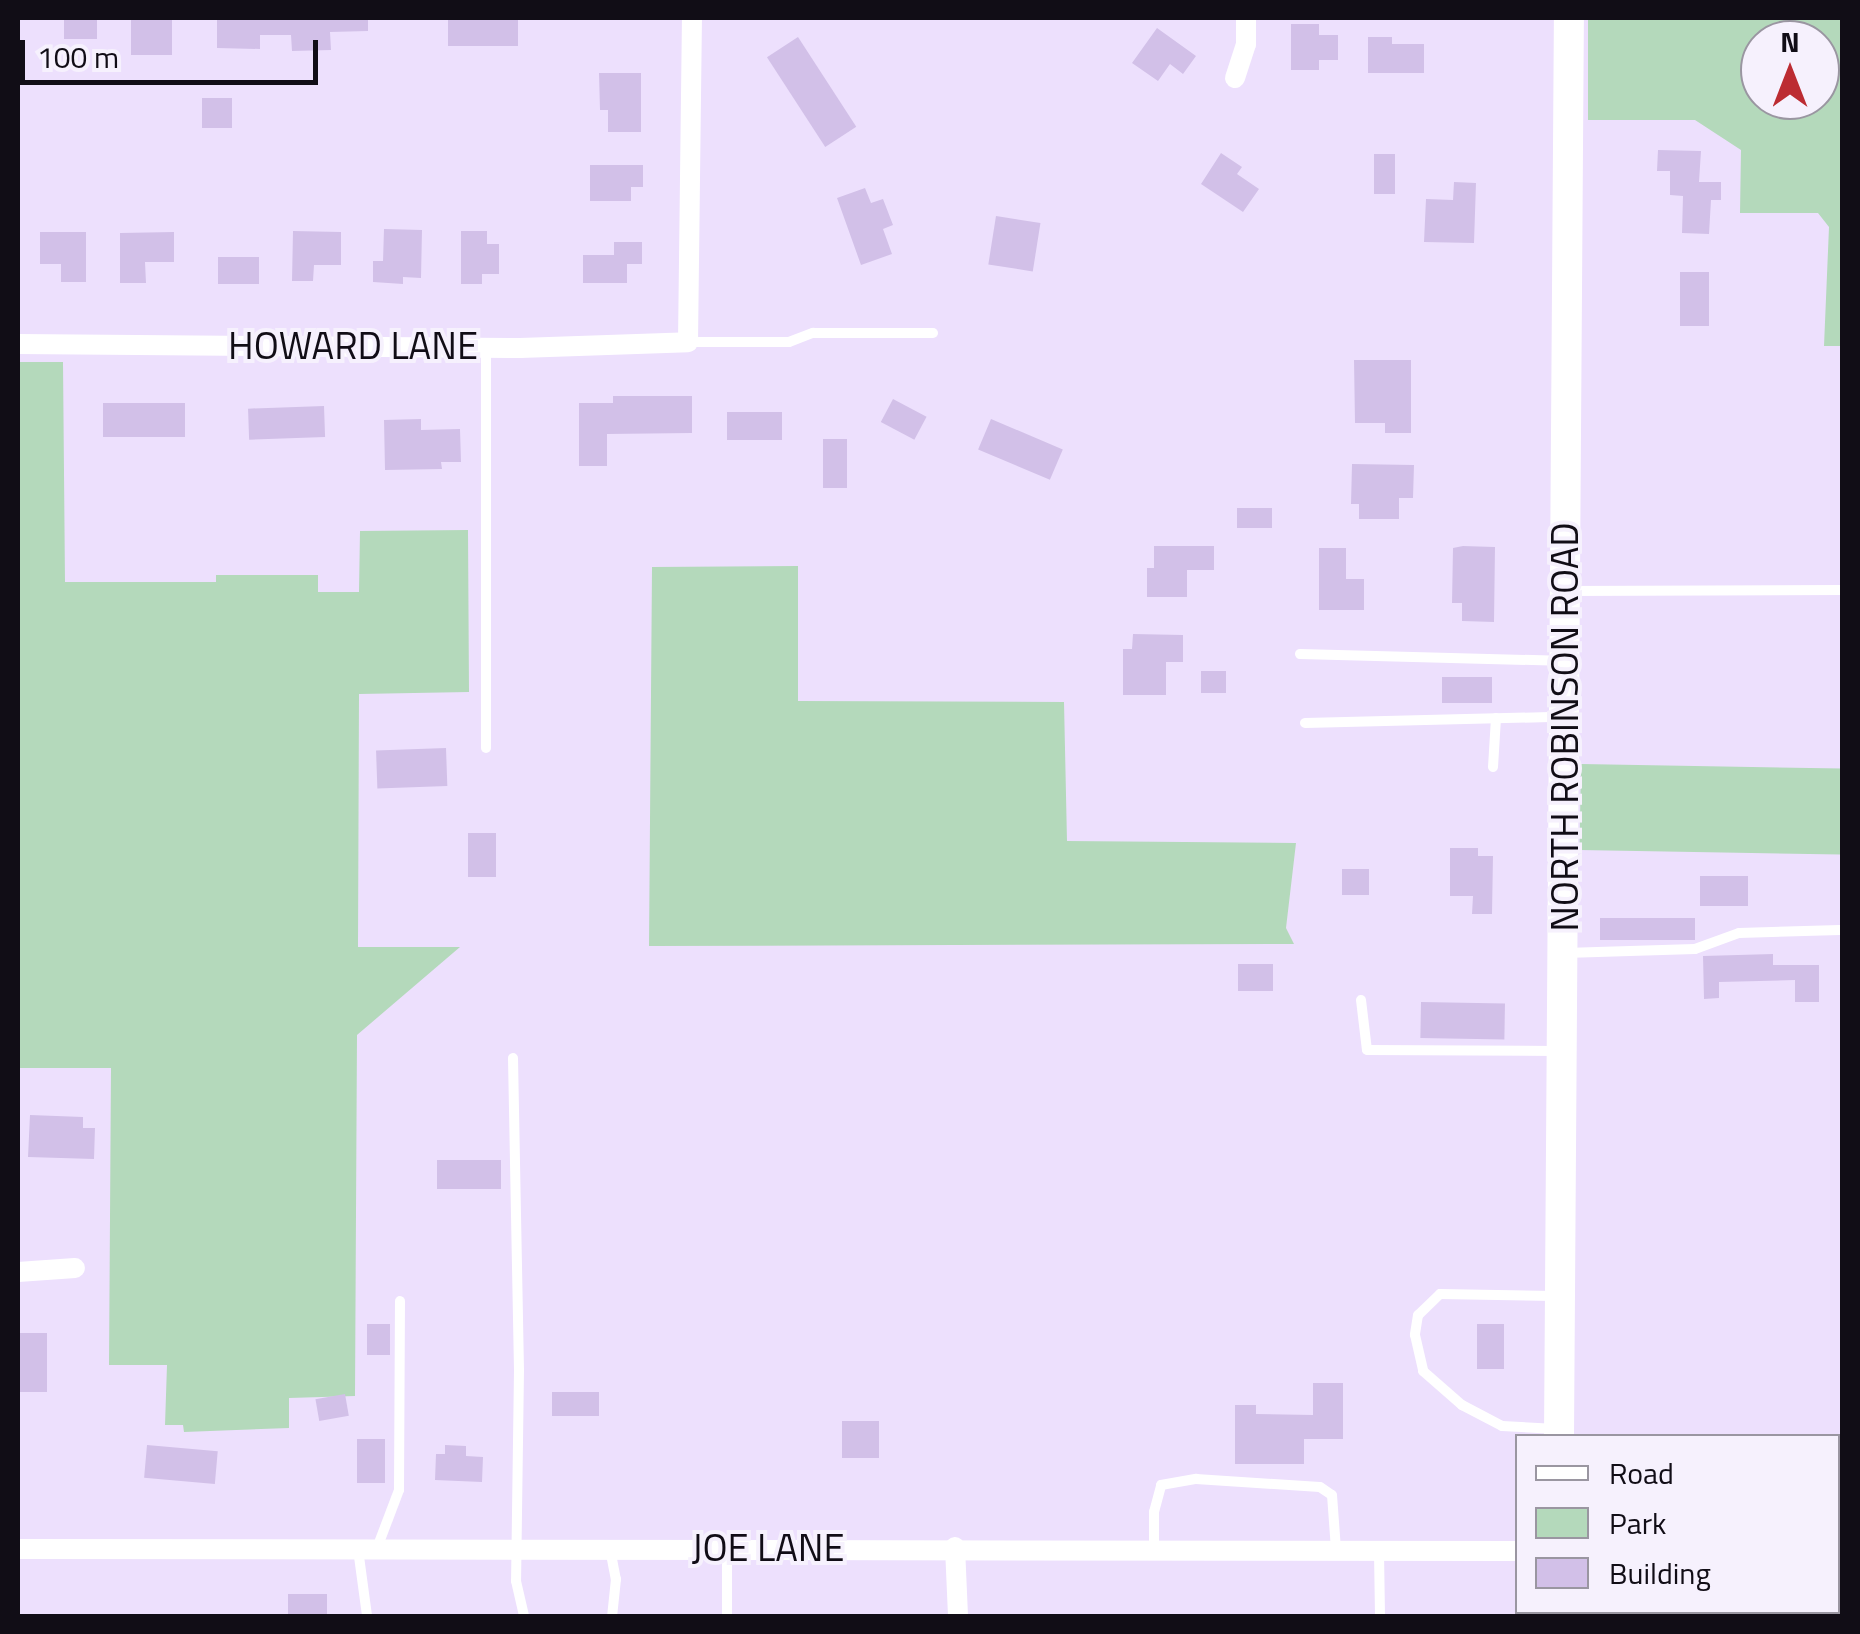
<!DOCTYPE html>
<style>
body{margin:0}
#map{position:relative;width:1860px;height:1634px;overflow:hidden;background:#ede0fd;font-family:"Titillium Web",sans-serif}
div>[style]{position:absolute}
.green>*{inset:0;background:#b4d9bb;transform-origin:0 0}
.building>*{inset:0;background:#d2c0e8;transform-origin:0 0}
.lane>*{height:10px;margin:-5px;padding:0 5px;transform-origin:5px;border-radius:5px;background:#fff}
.street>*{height:20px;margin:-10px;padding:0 10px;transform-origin:10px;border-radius:10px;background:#fff}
.secondary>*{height:30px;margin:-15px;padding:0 15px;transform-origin:15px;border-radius:15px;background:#fff}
span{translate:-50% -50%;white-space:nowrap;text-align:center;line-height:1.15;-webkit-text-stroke:8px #f6f1fd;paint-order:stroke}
.street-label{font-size:38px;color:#110d16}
.frame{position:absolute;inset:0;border:20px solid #110d16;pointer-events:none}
.legend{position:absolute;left:1515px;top:1434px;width:325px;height:180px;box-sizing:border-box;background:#f6f1fd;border:2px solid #9a96a1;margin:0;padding:12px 18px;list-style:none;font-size:30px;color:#110d16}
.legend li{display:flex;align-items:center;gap:20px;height:50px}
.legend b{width:50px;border:2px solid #9a96a1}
.north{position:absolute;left:1740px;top:20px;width:100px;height:100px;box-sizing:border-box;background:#f6f1fd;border:2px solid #9a96a1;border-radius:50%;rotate:0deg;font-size:28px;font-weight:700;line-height:40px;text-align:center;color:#110d16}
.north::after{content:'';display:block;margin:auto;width:35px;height:45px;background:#bc2c32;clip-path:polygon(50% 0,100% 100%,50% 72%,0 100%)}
.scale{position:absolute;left:20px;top:40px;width:298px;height:45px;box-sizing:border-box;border:5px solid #110d16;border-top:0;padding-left:12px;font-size:30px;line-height:35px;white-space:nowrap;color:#110d16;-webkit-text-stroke:8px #f6f1fd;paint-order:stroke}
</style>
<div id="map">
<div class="green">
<i style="clip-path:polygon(evenodd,1588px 18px,1842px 18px,1842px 346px,1824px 346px,1829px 227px,1818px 213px,1740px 213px,1741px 150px,1695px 120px,1588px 120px,1588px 18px,1760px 40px,1820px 40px,1820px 100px,1760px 100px,1760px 40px)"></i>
<i style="clip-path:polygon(18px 362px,63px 362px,65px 582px,216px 582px,216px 575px,318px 575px,318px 592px,359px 592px,360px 531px,468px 530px,469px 692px,359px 694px,358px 947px,460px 947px,357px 1035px,355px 1396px,289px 1398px,289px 1428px,184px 1432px,183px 1425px,165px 1425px,167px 1365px,109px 1365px,111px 1068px,18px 1068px)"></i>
<i style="clip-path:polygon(798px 566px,798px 701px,1064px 702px,1067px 841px,1296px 843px,1286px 928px,1294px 944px,649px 946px,652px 567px)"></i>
<i style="left:1581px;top:764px;width:261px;height:86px;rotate:1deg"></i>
</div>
<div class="building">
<i style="left:64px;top:18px;width:33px;height:21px"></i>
<i style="left:131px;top:18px;width:41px;height:37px"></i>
<i style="clip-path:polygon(217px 18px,368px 18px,368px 31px,330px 32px,331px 50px,292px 51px,291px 35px,260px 35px,260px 49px,217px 48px)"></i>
<i style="left:448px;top:18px;width:70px;height:28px"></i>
<i style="clip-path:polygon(1291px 24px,1319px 24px,1319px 35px,1338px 35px,1338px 60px,1319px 60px,1319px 70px,1291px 70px)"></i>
<i style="clip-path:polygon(1157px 28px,1196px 56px,1183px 74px,1170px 64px,1158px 81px,1132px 63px)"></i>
<i style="left:798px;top:37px;width:107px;height:37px;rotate:57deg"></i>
<i style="clip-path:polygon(1368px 37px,1392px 37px,1392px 44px,1424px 44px,1424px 73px,1368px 73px)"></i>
<i style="clip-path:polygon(599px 73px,641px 73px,641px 132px,608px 132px,608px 110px,600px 110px)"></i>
<i style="left:202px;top:98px;width:30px;height:30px"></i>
<i style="clip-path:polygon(1658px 150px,1701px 151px,1699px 182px,1721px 182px,1721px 200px,1711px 200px,1709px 234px,1682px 233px,1683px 196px,1670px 195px,1670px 171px,1657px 171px)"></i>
<i style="clip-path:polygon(1221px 153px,1242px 167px,1237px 174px,1259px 189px,1243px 212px,1201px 184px)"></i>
<i style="left:1374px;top:154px;width:21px;height:40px"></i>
<i style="clip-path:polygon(590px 165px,643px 165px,643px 187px,631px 187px,631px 201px,590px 201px)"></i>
<i style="clip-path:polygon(1454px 182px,1476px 183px,1474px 243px,1424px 242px,1426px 199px,1453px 200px)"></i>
<i style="clip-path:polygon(865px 188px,871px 203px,883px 199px,893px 225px,883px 229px,892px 254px,861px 265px,837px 198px)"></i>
<i style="left:996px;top:216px;width:45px;height:49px;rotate:9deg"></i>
<i style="clip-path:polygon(384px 229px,422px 230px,421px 278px,403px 277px,403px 284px,373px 282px,373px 261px,383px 261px)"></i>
<i style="clip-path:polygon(293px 231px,341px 232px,341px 265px,314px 265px,313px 281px,292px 281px)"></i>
<i style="clip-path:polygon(461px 231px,487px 231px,487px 244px,499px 244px,499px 274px,482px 274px,482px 284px,461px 284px)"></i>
<i style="clip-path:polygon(40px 232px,86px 232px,86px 282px,61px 282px,61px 264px,40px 264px)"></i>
<i style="clip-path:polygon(174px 232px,174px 262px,145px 262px,146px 283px,120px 283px,120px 233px)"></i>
<i style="clip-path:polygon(614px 242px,642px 242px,642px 264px,627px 264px,627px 283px,583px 283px,583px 255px,614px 255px)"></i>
<i style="left:218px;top:257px;width:41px;height:27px"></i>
<i style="left:1680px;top:272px;width:29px;height:54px"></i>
<i style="clip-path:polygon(1354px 360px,1411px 360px,1411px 433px,1385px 433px,1385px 423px,1355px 423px)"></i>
<i style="clip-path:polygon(613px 396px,692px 396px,692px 433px,607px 434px,607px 466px,579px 466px,579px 403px,613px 403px)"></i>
<i style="left:893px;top:399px;width:38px;height:26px;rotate:28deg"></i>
<i style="left:103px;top:403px;width:82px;height:34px"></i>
<i style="left:324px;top:406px;width:31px;height:76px;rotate:88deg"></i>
<i style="left:727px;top:412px;width:55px;height:28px"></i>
<i style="clip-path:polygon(421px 419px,421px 430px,460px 429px,461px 462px,441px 462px,442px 469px,385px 470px,384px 420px)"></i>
<i style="left:991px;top:419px;width:78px;height:33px;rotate:23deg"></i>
<i style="left:823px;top:439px;width:24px;height:49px"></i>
<i style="clip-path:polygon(1352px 464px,1414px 465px,1413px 498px,1399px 498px,1399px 519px,1359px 519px,1359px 504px,1351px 504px)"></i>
<i style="left:1237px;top:508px;width:35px;height:20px"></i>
<i style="clip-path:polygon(1154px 546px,1214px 546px,1214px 570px,1187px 570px,1187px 597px,1147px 597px,1147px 568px,1154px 568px)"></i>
<i style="clip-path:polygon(1463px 546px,1495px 547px,1494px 622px,1462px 621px,1462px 603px,1452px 603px,1453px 548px)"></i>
<i style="clip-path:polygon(1319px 548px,1346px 548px,1346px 579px,1364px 579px,1364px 610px,1319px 610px)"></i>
<i style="clip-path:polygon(1133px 634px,1183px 635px,1183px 662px,1166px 662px,1166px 695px,1123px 695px,1123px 649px,1132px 649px)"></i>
<i style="left:1201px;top:671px;width:25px;height:22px"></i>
<i style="left:1442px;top:677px;width:50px;height:26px"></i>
<i style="left:446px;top:748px;width:38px;height:70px;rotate:88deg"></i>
<i style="left:468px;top:833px;width:28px;height:44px"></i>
<i style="clip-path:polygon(1450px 848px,1478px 848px,1478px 856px,1493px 856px,1492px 914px,1472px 914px,1473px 896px,1450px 896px)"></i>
<i style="left:1342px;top:869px;width:27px;height:26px"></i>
<i style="left:1700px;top:876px;width:48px;height:30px"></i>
<i style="left:1600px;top:918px;width:95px;height:22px"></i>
<i style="clip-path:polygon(1773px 954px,1773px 965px,1819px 965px,1819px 1002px,1795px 1002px,1795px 980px,1719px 982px,1719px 998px,1704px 999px,1703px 956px)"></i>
<i style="left:1238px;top:964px;width:35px;height:27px"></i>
<i style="left:1421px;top:1002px;width:84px;height:36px;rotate:1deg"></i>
<i style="clip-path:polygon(30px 1115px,83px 1117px,83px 1128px,95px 1128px,94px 1159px,28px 1157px)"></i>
<i style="left:437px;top:1160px;width:64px;height:29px"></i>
<i style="left:367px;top:1324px;width:23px;height:31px"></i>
<i style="left:1477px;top:1324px;width:27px;height:45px"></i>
<i style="left:18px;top:1333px;width:29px;height:59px"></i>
<i style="clip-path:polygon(1313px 1383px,1343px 1383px,1343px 1439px,1304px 1439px,1304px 1464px,1235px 1464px,1235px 1405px,1256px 1405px,1256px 1414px,1313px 1415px)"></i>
<i style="left:552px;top:1392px;width:47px;height:24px"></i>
<i style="left:345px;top:1394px;width:22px;height:30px;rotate:80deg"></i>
<i style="left:842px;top:1421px;width:37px;height:37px"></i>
<i style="left:357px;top:1439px;width:28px;height:44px"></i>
<i style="left:147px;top:1445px;width:71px;height:33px;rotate:5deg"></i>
<i style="clip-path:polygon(445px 1445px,466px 1446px,466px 1456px,483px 1457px,482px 1482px,435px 1480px,436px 1454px,445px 1454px)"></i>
<i style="left:288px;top:1594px;width:39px;height:22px"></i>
</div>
<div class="lane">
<i style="left:688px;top:342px;width:101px"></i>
<i style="left:789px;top:342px;width:26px;rotate:-21deg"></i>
<i style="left:813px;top:333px;width:120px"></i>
<i style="left:1566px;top:591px;width:276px;rotate:-0.2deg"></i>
<i style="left:1300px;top:654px;width:259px;rotate:1.5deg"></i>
<i style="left:1305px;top:723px;width:254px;rotate:-1.4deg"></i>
<i style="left:486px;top:748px;width:400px;rotate:-90deg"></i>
<i style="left:1493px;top:767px;width:49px;rotate:-86.5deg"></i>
<i style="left:1565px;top:953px;width:130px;rotate:-1.8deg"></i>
<i style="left:1695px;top:949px;width:47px;rotate:-20deg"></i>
<i style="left:1739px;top:933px;width:101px;rotate:-1.7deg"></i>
<i style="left:1361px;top:1000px;width:50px;rotate:83.2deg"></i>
<i style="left:1367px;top:1050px;width:190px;rotate:0.3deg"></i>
<i style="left:513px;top:1058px;width:312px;rotate:88.9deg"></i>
<i style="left:519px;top:1370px;width:211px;rotate:90.8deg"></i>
<i style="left:516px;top:1581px;width:36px;rotate:77deg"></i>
<i style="left:1555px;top:1296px;width:115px;rotate:-179deg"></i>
<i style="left:1440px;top:1294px;width:30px;rotate:136deg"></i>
<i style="left:1418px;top:1315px;width:20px;rotate:99deg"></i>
<i style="left:1415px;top:1335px;width:37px;rotate:77deg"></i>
<i style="left:1423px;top:1371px;width:52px;rotate:41.1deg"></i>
<i style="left:1462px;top:1405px;width:45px;rotate:27.7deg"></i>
<i style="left:1502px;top:1426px;width:54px;rotate:3.2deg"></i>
<i style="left:377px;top:1548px;width:62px;rotate:-69.2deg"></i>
<i style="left:399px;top:1490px;width:189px;rotate:-89.7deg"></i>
<i style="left:358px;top:1549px;width:68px;rotate:82.3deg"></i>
<i style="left:610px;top:1549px;width:31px;rotate:79deg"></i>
<i style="left:616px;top:1579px;width:37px;rotate:96deg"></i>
<i style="left:727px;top:1549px;width:67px;rotate:90deg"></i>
<i style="left:1154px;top:1549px;width:37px;rotate:-90deg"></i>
<i style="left:1154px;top:1512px;width:28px;rotate:-75deg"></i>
<i style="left:1161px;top:1485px;width:36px;rotate:-10deg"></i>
<i style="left:1196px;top:1479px;width:124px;rotate:3.7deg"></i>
<i style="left:1320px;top:1487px;width:14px;rotate:34deg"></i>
<i style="left:1332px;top:1495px;width:55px;rotate:85.8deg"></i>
<i style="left:1379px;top:1552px;width:64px;rotate:89.1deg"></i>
</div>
<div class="street">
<i style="left:1235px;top:78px;width:36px;rotate:-72deg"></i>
<i style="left:1246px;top:44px;width:26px;rotate:-90deg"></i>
<i style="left:18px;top:344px;width:502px;rotate:0.46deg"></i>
<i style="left:520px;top:348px;width:168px;rotate:-2deg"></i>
<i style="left:688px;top:342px;width:324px;rotate:-89.3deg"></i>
<i style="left:18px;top:1272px;width:57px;rotate:-4deg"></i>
<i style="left:955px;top:1547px;width:69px;rotate:87.5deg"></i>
<i style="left:18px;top:1549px;width:1500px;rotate:0.08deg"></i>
<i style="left:1838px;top:1566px;width:4px"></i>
</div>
<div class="secondary">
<i style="left:1559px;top:1436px;width:1418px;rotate:-89.6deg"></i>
<i style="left:1558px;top:1616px;width:4px;rotate:-90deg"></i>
</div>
<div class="street-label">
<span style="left:353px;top:346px">HOWARD LANE</span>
<span style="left:1565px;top:727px;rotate:-90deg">NORTH ROBINSON ROAD</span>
<span style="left:768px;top:1548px">JOE LANE</span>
</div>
<div class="frame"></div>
<ul class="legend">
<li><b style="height:12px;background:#fff"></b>Road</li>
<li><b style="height:28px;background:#b4d9bb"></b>Park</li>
<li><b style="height:28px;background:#d2c0e8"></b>Building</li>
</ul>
<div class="north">N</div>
<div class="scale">100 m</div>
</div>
